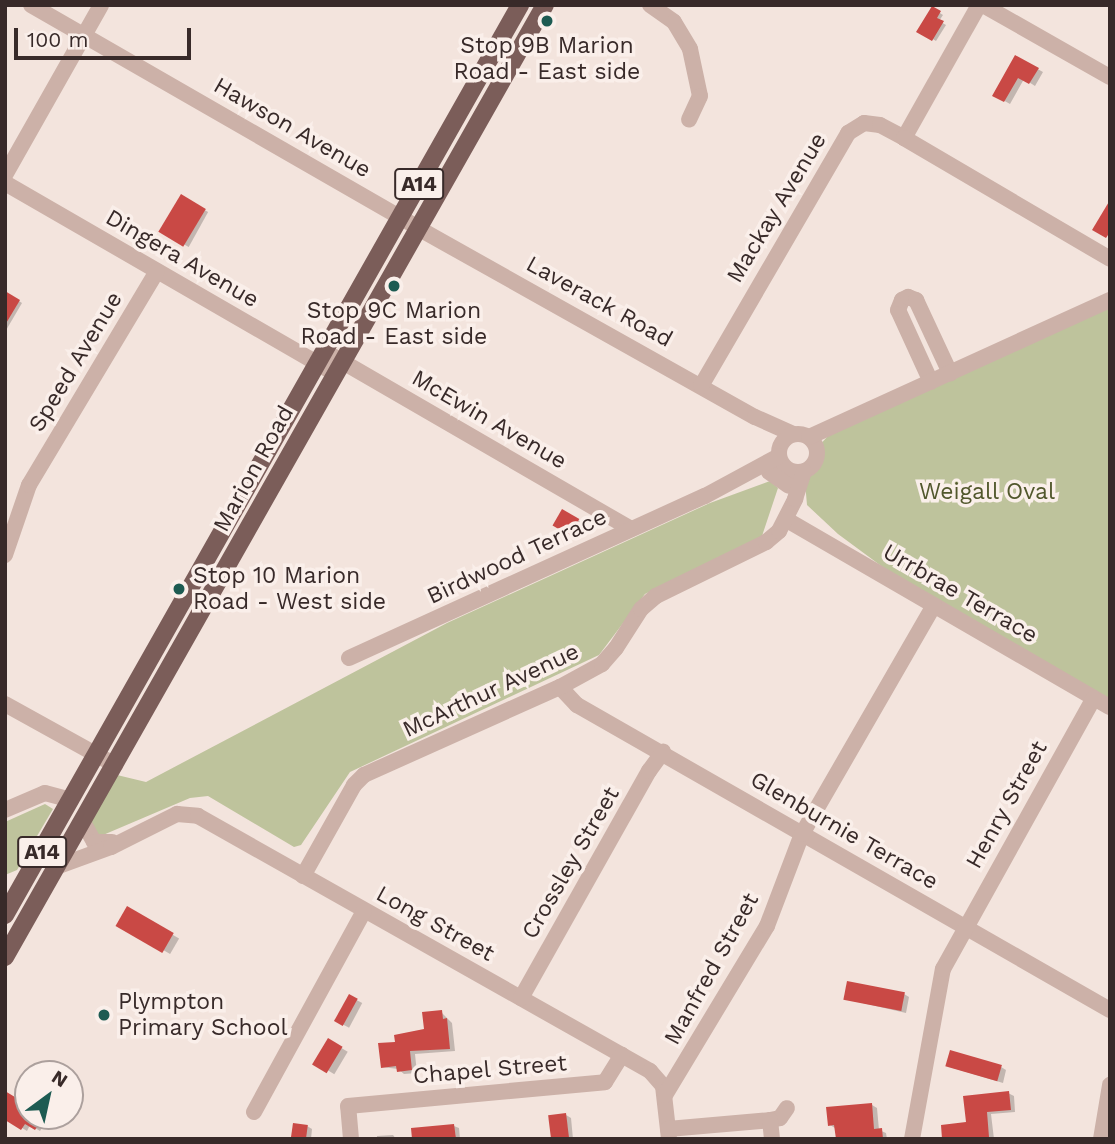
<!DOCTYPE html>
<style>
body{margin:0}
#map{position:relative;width:1115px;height:1144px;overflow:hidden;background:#f3e4dd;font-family:"Work Sans",sans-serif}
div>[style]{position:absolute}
.green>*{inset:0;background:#bec39c}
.shadow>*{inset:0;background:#0003;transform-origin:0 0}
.building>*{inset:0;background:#c94945;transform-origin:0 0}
.minor>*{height:16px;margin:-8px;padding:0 8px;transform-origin:8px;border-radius:8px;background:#ccb1a8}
.minor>.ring{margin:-8px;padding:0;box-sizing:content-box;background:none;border:16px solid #ccb1a8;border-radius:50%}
.major>*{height:18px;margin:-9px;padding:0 9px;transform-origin:9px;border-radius:9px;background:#7b5d59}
.dots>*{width:19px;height:19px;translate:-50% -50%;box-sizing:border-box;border:4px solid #faefea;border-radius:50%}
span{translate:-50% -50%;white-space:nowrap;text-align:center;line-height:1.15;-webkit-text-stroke:7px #faefea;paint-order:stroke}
.shield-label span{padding:2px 5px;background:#faefea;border:2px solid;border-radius:5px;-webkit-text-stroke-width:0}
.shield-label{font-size:21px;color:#382a29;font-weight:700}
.poi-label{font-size:23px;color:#382a29}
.left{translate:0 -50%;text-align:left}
.street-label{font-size:23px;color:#382a29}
.park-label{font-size:23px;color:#51572c}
.frame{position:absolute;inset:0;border:7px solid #382a29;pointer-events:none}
.north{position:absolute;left:14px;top:1060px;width:70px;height:70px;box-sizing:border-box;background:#faefea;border:2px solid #aca09d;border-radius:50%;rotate:33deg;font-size:19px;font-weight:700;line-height:28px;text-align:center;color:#382a29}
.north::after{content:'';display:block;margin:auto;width:24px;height:32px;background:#1d5b52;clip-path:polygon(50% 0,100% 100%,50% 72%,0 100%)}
.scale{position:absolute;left:14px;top:28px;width:177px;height:32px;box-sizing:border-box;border:4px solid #382a29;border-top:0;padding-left:9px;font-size:21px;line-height:24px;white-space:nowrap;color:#382a29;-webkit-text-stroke:5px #faefea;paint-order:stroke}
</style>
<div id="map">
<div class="green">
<i style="clip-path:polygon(1110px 300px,1110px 706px,934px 605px,838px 534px,807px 505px,804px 471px,813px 464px,816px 449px,840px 423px)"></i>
<i style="clip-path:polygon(770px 481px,778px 488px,762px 536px,645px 594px,599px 655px,350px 772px,301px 845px,294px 847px,208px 796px,190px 798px,96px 838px,89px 824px,117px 775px,146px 782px,447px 623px,710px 503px)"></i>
<i style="clip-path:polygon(45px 804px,53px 809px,17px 870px,5px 875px,5px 822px)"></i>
</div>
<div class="shadow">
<i style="clip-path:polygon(932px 8px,943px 15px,939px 21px,946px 25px,936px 41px,919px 31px)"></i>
<i style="clip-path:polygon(1016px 57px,1043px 72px,1035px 86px,1024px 79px,1010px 104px,994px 95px)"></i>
<i style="left:181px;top:197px;width:31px;height:40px;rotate:29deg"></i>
<i style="clip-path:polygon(5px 292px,22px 303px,5px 332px)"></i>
<i style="left:562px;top:511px;width:22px;height:15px;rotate:30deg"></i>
<i style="left:128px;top:909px;width:59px;height:18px;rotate:30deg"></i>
<i style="clip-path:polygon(904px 994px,909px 997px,906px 1013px,845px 999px)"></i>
<i style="left:349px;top:996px;width:15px;height:28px;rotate:28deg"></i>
<i style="clip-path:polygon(441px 1012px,452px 1023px,455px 1051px,415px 1054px,417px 1073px,404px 1074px,398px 1069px,382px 1067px,426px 1031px)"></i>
<i style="left:328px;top:1040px;width:23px;height:26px;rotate:31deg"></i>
<i style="clip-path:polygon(1001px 1067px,1006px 1070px,1003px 1083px,953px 1068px)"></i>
<i style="clip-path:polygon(1008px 1093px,1014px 1096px,1015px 1112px,991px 1114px,994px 1139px,944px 1139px)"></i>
<i style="clip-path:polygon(872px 1105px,877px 1108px,879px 1130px,886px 1133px,887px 1139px,837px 1139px,835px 1128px,830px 1125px)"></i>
<i style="clip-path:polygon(28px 1106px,28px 1116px,48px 1119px,40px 1131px,30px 1125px,27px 1131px,6px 1118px)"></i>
<i style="clip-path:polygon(566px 1115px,571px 1118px,573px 1139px,552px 1139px)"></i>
<i style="clip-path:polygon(307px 1126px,312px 1129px,311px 1139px,293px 1139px)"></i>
<i style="clip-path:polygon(454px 1126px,459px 1128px,460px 1139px,413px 1139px)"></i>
<i style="clip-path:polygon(393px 1135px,396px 1139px,377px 1139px,377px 1136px)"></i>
</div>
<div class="building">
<i style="clip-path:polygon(932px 6px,941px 11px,937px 18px,944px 21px,932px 41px,916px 32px)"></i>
<i style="clip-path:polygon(1015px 55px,1039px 68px,1029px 84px,1018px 78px,1004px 102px,992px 96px)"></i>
<i style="left:181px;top:194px;width:29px;height:44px;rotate:31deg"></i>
<i style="clip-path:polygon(1110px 200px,1110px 232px,1106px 238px,1092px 230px)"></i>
<i style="clip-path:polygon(5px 291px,20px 300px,5px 325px)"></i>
<i style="left:562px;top:509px;width:20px;height:19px;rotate:30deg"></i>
<i style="left:127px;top:906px;width:54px;height:23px;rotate:30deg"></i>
<i style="left:847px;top:981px;width:59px;height:19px;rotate:11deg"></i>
<i style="left:349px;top:994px;width:10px;height:31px;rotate:29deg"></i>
<i style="clip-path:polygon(442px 1010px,443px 1019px,447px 1018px,450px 1049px,410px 1051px,412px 1070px,397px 1072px,396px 1066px,381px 1068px,378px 1043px,395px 1042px,394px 1035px,424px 1029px,422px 1012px)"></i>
<i style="left:328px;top:1038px;width:17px;height:31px;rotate:31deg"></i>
<i style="left:950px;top:1050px;width:54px;height:17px;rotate:16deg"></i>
<i style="clip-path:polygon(5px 1091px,28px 1105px,28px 1116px,44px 1116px,35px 1130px,25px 1124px,21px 1130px,5px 1120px)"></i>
<i style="clip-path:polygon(1009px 1091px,1011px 1110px,987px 1112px,989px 1137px,942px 1139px,941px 1125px,966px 1122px,963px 1096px)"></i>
<i style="clip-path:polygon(872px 1103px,874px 1129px,882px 1128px,883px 1139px,836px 1139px,834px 1125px,828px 1126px,826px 1107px)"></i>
<i style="left:566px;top:1113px;width:26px;height:18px;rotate:83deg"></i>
<i style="left:293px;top:1123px;width:15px;height:16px;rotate:8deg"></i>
<i style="clip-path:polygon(454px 1124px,456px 1139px,412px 1139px,411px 1128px)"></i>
</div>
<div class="minor">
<i style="left:31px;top:5px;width:455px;rotate:29.9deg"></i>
<i style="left:425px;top:232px;width:378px;rotate:29.3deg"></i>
<i style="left:755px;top:417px;width:42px;rotate:24.1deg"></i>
<i style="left:650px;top:5px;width:29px;rotate:35deg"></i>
<i style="left:674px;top:22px;width:31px;rotate:59deg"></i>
<i style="left:690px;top:49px;width:48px;rotate:78deg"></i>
<i style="left:700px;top:96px;width:26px;rotate:115deg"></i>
<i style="left:983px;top:5px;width:146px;rotate:29.6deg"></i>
<i style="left:904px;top:138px;width:153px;rotate:-60.6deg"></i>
<i style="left:5px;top:175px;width:195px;rotate:-60.5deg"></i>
<i style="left:5px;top:183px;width:382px;rotate:30deg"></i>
<i style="left:324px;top:351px;width:355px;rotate:30.1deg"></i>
<i style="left:931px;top:382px;width:79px;rotate:-114.6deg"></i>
<i style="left:898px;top:310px;width:11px;rotate:-68deg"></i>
<i style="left:902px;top:300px;width:7px;rotate:-27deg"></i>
<i style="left:908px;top:297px;width:9px;rotate:21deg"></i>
<i style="left:916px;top:300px;width:81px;rotate:65deg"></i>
<i style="left:701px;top:386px;width:293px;rotate:-59.8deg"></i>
<i style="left:848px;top:133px;width:19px;rotate:-32deg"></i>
<i style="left:864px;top:123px;width:16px;rotate:7deg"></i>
<i style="left:880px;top:125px;width:27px;rotate:28deg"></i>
<i style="left:904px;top:138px;width:239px;rotate:30.4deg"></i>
<i class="ring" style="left:779px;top:434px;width:22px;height:22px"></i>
<i style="left:809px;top:437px;width:331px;rotate:-24.5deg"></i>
<i style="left:769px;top:472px;width:24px;rotate:35deg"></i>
<i style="left:787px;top:520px;width:373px;rotate:30.1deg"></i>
<i style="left:5px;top:555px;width:74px;rotate:-71.1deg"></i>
<i style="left:29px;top:485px;width:249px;rotate:-59.1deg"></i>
<i style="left:349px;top:658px;width:391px;rotate:-24.5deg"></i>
<i style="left:705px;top:496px;width:84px;rotate:-28.4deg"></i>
<i style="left:560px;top:687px;width:25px;rotate:47deg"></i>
<i style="left:577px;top:705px;width:614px;rotate:29.78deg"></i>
<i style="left:5px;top:704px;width:126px;rotate:29deg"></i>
<i style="left:5px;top:810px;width:43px;rotate:-23deg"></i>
<i style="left:45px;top:793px;width:27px;rotate:15deg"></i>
<i style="left:83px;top:822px;width:23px;rotate:61deg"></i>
<i style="left:94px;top:842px;width:18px"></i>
<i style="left:56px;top:867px;width:59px;rotate:-20deg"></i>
<i style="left:111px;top:847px;width:74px;rotate:-26.6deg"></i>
<i style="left:177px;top:814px;width:21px;rotate:5deg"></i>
<i style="left:198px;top:816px;width:519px;rotate:29.43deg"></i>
<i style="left:650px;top:1071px;width:20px;rotate:49deg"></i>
<i style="left:663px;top:1086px;width:53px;rotate:83.5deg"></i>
<i style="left:303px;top:876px;width:104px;rotate:-60.7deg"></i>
<i style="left:354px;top:785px;width:14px;rotate:-45deg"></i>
<i style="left:364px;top:775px;width:215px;rotate:-24.2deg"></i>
<i style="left:560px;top:687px;width:48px;rotate:-28.7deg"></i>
<i style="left:602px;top:664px;width:21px;rotate:-49deg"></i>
<i style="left:616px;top:648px;width:46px;rotate:-57.3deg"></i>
<i style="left:641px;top:609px;width:20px;rotate:-41deg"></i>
<i style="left:656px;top:596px;width:123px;rotate:-26.1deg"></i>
<i style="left:766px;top:542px;width:17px;rotate:-40deg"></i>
<i style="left:779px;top:531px;width:36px;rotate:-63deg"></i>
<i style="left:795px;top:499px;width:29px;rotate:-72deg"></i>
<i style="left:521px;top:998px;width:261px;rotate:-60.6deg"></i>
<i style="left:649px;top:771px;width:24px;rotate:-54deg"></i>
<i style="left:665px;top:1095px;width:197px;rotate:-58.9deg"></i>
<i style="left:767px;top:926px;width:98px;rotate:-69.2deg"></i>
<i style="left:802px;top:834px;width:264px;rotate:-60deg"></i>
<i style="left:254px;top:1112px;width:229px;rotate:-61.3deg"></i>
<i style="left:770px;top:1120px;width:10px;rotate:-11deg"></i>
<i style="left:780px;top:1118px;width:12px;rotate:-55deg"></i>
<i style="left:668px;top:1129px;width:102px;rotate:-5deg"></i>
<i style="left:770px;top:1120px;width:19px;rotate:84deg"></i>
<i style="left:351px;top:1139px;width:33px;rotate:-95deg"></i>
<i style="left:348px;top:1106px;width:258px;rotate:-5.3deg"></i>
<i style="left:605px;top:1082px;width:32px;rotate:-58deg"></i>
<i style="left:912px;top:1139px;width:173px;rotate:-79.7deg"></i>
<i style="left:943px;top:969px;width:310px;rotate:-60.9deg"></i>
<i style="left:1101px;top:1139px;width:55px;rotate:-80.5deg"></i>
</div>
<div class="major">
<i style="left:5px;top:915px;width:1046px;rotate:-60.49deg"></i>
<i style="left:5px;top:957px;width:1094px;rotate:-60.44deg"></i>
</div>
<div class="dots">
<i style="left:547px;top:21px;background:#1d5b52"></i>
<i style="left:394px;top:286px;background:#1d5b52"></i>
<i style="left:179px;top:589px;background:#1d5b52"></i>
<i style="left:104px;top:1015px;background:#1d5b52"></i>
</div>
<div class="shield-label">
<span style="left:419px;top:184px">A14</span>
<span style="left:42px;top:852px">A14</span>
</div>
<div class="poi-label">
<span style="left:547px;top:59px">Stop 9B Marion<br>Road - East side</span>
<span style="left:394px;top:324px">Stop 9C Marion<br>Road - East side</span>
<span class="left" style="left:193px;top:589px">Stop 10 Marion<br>Road - West side</span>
<span class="left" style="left:118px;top:1015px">Plympton<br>Primary School</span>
</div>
<div class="street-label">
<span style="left:292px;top:128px;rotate:30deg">Hawson Avenue</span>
<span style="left:777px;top:208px;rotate:-59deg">Mackay Avenue</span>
<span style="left:182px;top:259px;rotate:30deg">Dingera Avenue</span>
<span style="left:599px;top:302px;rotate:29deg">Laverack Road</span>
<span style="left:76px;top:362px;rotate:-59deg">Speed Avenue</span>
<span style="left:489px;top:420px;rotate:30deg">McEwin Avenue</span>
<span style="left:254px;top:469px;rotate:-61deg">Marion Road</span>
<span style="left:517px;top:557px;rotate:-25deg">Birdwood Terrace</span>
<span style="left:960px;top:594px;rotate:30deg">Urrbrae Terrace</span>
<span style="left:491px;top:691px;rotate:-25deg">McArthur Avenue</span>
<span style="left:1007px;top:805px;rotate:-61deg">Henry Street</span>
<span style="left:844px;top:831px;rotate:30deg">Glenburnie Terrace</span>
<span style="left:571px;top:863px;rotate:-60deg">Crossley Street</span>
<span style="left:435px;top:924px;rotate:29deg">Long Street</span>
<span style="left:712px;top:969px;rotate:-61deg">Manfred Street</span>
<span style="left:490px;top:1070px;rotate:-5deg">Chapel Street</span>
</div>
<div class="park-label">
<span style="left:987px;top:492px">Weigall Oval</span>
</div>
<div class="frame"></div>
<div class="north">N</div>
<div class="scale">100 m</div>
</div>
